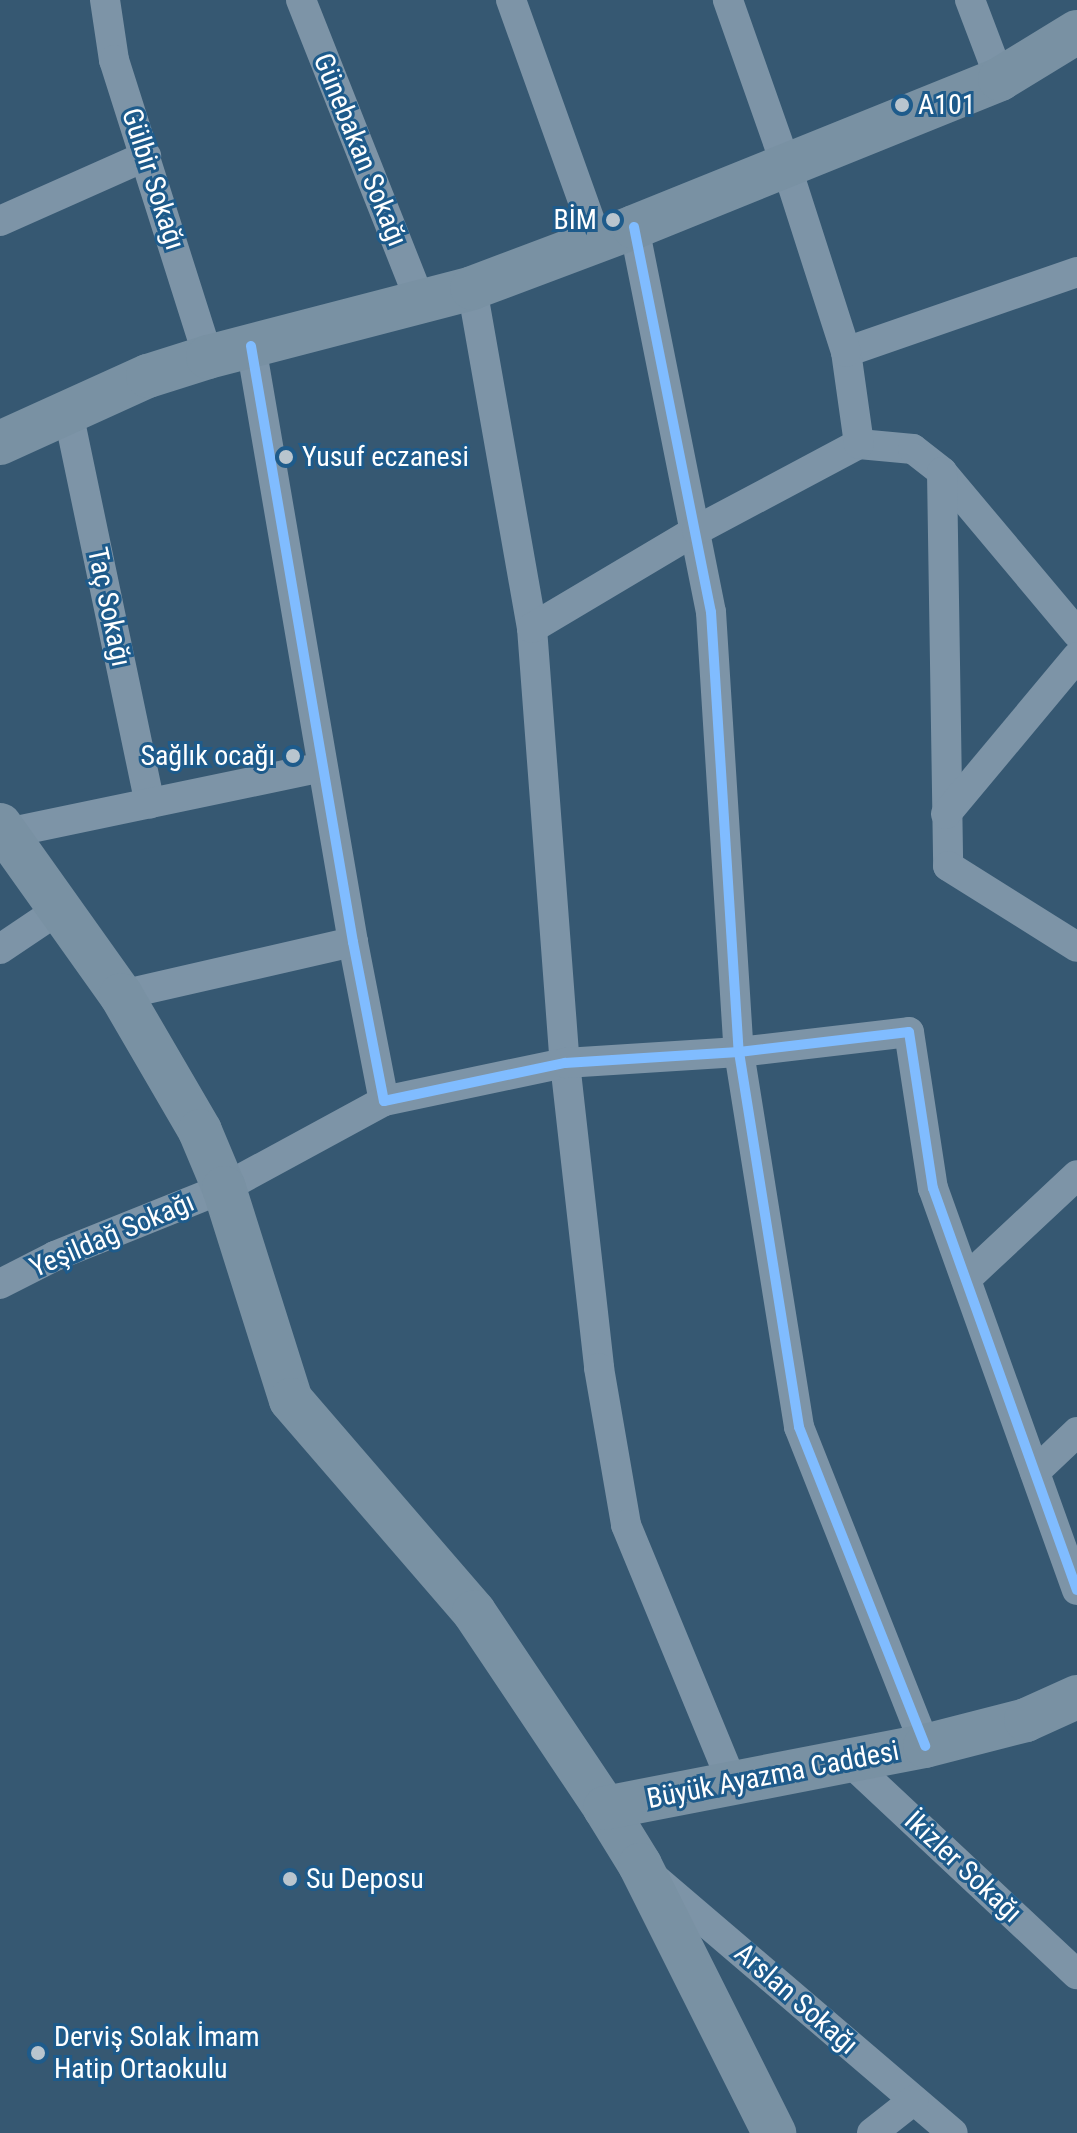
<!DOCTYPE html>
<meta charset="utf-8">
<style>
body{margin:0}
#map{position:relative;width:1077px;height:2133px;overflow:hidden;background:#365872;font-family:"Roboto Condensed",sans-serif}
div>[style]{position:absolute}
.street>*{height:30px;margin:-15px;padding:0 15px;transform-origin:15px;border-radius:15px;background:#7d94a7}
.secondary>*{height:44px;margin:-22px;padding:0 22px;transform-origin:22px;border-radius:22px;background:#7991a3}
.cycleway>*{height:10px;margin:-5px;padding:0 5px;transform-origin:5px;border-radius:5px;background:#80bcff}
.dots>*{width:22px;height:22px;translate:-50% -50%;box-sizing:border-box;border:4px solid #1e5b8b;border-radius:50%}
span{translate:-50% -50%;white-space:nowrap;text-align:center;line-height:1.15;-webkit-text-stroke:6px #1e5b8b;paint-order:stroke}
.poi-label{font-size:28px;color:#fff}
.left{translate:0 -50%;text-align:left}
.right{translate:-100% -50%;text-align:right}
.street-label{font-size:28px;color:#fff}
</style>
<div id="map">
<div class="street">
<i style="left:105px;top:0;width:61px;rotate:81.5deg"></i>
<i style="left:114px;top:60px;width:312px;rotate:72.4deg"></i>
<i style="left:301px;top:0;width:324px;rotate:68.4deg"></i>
<i style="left:511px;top:0;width:253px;rotate:70.3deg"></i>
<i style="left:970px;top:0;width:85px;rotate:69.2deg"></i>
<i style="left:0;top:221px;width:160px;rotate:-24deg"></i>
<i style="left:634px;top:227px;width:393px;rotate:78.7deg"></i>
<i style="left:711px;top:612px;width:441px;rotate:86.4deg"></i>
<i style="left:739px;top:1052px;width:380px;rotate:80.9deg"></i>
<i style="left:799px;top:1427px;width:343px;rotate:68.4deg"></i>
<i style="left:472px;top:288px;width:345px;rotate:80deg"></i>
<i style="left:532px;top:628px;width:436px;rotate:85.7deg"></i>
<i style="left:565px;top:1063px;width:307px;rotate:83.6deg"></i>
<i style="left:599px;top:1368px;width:159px;rotate:80.2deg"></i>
<i style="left:626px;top:1525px;width:278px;rotate:67.6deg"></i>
<i style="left:251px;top:346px;width:605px;rotate:80.29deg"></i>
<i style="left:353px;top:942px;width:162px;rotate:79deg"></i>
<i style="left:384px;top:1101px;width:185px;rotate:-11.9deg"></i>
<i style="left:565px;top:1063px;width:174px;rotate:-3.6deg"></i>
<i style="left:739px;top:1052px;width:171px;rotate:-6.7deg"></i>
<i style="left:909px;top:1032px;width:158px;rotate:81.3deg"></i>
<i style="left:933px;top:1188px;width:427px;rotate:70.3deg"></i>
<i style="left:846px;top:352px;width:244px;rotate:-19.1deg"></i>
<i style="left:68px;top:412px;width:400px;rotate:78.2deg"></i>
<i style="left:859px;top:444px;width:54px;rotate:5.3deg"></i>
<i style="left:913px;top:449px;width:37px;rotate:38deg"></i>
<i style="left:532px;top:628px;width:192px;rotate:-30.7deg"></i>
<i style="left:697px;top:530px;width:183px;rotate:-28deg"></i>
<i style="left:859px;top:444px;width:93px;rotate:-98deg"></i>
<i style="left:846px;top:352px;width:193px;rotate:-107.8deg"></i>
<i style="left:787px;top:168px;width:178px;rotate:-109.4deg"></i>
<i style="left:1077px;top:633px;width:210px;rotate:-130deg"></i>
<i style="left:942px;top:472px;width:394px;rotate:89.1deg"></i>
<i style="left:948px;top:866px;width:152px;rotate:32.1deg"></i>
<i style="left:946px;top:814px;width:204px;rotate:-50.2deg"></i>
<i style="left:7px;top:833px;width:322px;rotate:-11.8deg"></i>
<i style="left:0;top:949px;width:70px;rotate:-33.9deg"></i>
<i style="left:121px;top:995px;width:238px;rotate:-12.9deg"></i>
<i style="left:966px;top:1279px;width:152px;rotate:-43.1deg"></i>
<i style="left:0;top:1284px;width:62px;rotate:-27deg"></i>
<i style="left:55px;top:1256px;width:182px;rotate:-21.9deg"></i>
<i style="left:224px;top:1188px;width:182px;rotate:-28.5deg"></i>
<i style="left:1035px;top:1472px;width:58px;rotate:-43.6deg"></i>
<i style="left:849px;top:1761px;width:312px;rotate:43.1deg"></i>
<i style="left:653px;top:1877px;width:394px;rotate:40.5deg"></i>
<i style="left:872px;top:2133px;width:53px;rotate:-38.2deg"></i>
</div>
<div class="secondary">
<i style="left:0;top:443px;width:162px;rotate:-24.4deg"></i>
<i style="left:148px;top:376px;width:63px;rotate:-17.6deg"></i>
<i style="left:208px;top:357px;width:273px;rotate:-14.6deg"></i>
<i style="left:472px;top:288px;width:173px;rotate:-20.6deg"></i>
<i style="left:634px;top:227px;width:395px;rotate:-22deg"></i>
<i style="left:1000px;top:79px;width:90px;rotate:-31.4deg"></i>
<i style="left:0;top:825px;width:209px;rotate:54.6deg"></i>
<i style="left:121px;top:995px;width:157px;rotate:59.8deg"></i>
<i style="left:200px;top:1131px;width:62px;rotate:67.2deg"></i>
<i style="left:224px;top:1188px;width:222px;rotate:72.5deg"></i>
<i style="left:291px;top:1400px;width:280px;rotate:49.2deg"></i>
<i style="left:474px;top:1612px;width:236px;rotate:56.2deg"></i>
<i style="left:605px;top:1808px;width:67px;rotate:58.4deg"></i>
<i style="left:640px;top:1865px;width:300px;rotate:63.4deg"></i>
<i style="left:605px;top:1808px;width:326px;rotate:-11deg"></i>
<i style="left:925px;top:1746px;width:104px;rotate:-14.4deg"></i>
<i style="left:1026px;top:1720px;width:56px;rotate:-24.3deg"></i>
</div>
<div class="cycleway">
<i style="left:634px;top:227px;width:393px;rotate:78.7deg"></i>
<i style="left:711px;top:612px;width:441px;rotate:86.4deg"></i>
<i style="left:739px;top:1052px;width:380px;rotate:80.9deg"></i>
<i style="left:799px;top:1427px;width:343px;rotate:68.4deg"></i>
<i style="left:251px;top:346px;width:605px;rotate:80.29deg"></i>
<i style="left:353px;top:942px;width:162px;rotate:79deg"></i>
<i style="left:384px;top:1101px;width:185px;rotate:-11.9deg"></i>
<i style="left:565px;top:1063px;width:174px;rotate:-3.6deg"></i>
<i style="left:739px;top:1052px;width:171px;rotate:-6.7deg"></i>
<i style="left:909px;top:1032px;width:158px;rotate:81.3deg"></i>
<i style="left:933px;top:1188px;width:427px;rotate:70.3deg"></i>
</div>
<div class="dots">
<i style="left:902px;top:105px;background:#b9c5ce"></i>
<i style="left:613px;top:220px;background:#b9c5ce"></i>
<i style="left:286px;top:457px;background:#b9c5ce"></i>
<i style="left:293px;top:756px;background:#b9c5ce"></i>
<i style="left:290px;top:1879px;background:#b9c5ce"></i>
<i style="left:38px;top:2053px;background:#b9c5ce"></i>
</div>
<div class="poi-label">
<span class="left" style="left:918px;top:105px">A101</span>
<span class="right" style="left:597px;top:220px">BİM</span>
<span class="left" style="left:302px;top:457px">Yusuf eczanesi</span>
<span class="right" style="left:275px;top:756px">Sağlık ocağı</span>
<span class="left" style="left:306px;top:1879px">Su Deposu</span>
<span class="left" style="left:54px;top:2053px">Derviş Solak İmam<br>Hatip Ortaokulu</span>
</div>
<div class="street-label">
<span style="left:360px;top:150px;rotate:68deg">Günebakan Sokağı</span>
<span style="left:153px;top:179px;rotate:72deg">Gülbir Sokağı</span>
<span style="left:109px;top:607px;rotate:78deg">Taç Sokağı</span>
<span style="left:112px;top:1235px;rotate:-23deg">Yeşildağ Sokağı</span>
<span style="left:773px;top:1775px;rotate:-11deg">Büyük Ayazma Caddesi</span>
<span style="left:963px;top:1867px;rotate:43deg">İkizler Sokağı</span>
<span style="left:796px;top:1999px;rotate:41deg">Arslan Sokağı</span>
</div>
</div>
